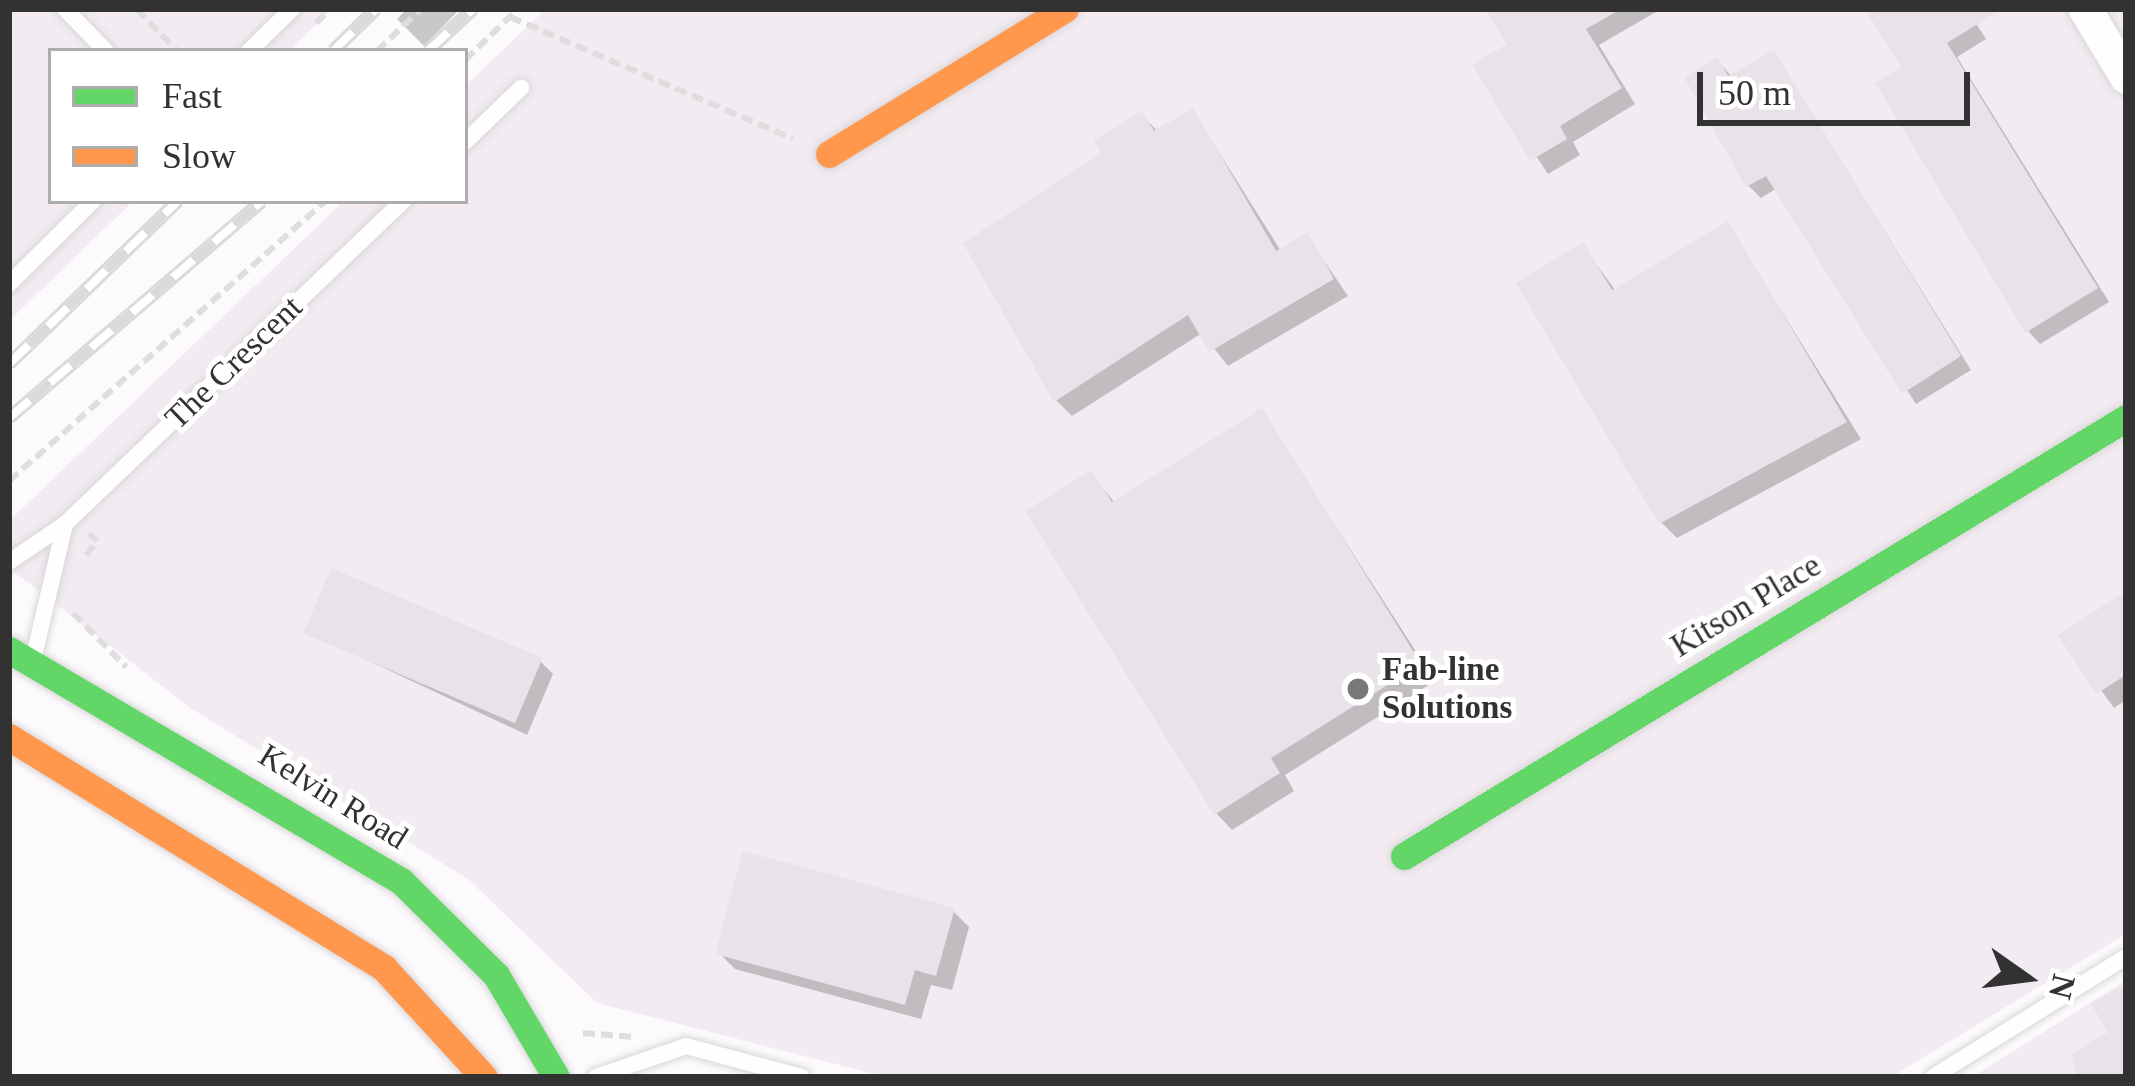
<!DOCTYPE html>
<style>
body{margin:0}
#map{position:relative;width:2135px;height:1086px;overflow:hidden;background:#fcfafc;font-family:"Times New Roman",serif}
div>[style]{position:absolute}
.built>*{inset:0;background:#f2ebf1}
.shadow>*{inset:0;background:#0003}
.building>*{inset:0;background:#e9e3e9;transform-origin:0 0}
.path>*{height:6px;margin-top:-3px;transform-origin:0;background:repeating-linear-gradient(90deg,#dfdedf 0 12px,transparent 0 18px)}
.roads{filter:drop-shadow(0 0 3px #d9d7d9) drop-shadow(0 0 3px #d9d7d9)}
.lane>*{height:16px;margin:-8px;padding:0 8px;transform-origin:8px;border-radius:8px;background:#fffeff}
.street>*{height:33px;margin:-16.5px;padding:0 16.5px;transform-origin:16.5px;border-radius:16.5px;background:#fffeff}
.fast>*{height:27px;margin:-13.5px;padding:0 13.5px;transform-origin:13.5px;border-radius:13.5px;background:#63d668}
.slow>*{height:27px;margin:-13.5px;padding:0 13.5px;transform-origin:13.5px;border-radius:13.5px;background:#ff974d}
.rail>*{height:14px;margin-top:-7px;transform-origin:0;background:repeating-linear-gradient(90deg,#fff 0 27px,#dbdadb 0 54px);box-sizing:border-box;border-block:3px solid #dbdadb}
.dots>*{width:33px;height:33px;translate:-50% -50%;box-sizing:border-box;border:6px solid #fff;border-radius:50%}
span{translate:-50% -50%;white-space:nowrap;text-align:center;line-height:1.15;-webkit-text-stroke:10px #fff;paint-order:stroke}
.street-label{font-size:33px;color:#333233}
.poi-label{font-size:33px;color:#333233;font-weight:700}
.left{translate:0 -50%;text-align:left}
.frame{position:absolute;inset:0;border:12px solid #333233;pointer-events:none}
.legend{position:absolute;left:48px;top:48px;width:420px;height:156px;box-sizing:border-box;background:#fff;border:3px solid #adadad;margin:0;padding:15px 21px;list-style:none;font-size:36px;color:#333233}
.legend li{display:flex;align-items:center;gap:24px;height:60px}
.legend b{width:60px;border:3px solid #adadad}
.north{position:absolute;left:1967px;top:918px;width:120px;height:120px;-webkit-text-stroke:9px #fff;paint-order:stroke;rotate:104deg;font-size:33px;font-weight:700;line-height:48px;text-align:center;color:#333233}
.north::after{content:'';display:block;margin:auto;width:42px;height:54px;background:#333233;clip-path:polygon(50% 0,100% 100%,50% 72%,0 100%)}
.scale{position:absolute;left:1697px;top:72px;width:273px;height:54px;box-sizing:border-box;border:6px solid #333233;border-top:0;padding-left:15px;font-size:36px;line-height:42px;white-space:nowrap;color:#333233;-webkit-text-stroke:9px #fff;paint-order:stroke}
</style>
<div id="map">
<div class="built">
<i style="clip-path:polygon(9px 9px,332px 9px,289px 51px,51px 51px,51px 201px,133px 201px,9px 321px)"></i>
<i style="clip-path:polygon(546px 9px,2126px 9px,2126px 934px,1891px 1077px,886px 1077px,597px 1003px,468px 879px,192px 709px,9px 568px,9px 521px,344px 201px,465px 201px,465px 86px)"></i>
<i style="clip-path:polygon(2126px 980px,2126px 1077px,1972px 1077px)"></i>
</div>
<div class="shadow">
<i style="clip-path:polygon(407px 9px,460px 9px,424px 46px,397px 19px)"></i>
<i style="clip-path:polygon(1489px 9px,1661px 9px,1599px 45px,1635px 104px,1573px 142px,1580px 155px,1548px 174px,1476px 66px,1511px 45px)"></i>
<i style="clip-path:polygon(1874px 9px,1967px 9px,1986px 39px,1957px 57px,2109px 302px,2040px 344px,2028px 331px)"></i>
<i style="clip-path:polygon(1774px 53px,1971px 370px,1916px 404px,1777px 188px,1761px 198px,1748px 185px,1718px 61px,1732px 77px)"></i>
<i style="clip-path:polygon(1193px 111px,1281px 251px,1307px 236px,1348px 296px,1228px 366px,1202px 333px,1072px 416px,1056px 400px,1105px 154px,1142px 115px,1158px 132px)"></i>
<i style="clip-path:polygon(1728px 225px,1861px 439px,1677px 538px,1661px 522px,1583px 246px,1616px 291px)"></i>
<i style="clip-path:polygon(1262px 412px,1435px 681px,1285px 775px,1294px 791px,1232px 830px,1216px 813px,1091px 474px,1116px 504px)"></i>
<i style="clip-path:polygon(2126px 594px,2126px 700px,2114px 708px,2062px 636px)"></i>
<i style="clip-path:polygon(307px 632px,540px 661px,553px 674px,527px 735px)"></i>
<i style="clip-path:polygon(953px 911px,969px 927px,952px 990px,931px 985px,921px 1019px,735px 969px,719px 953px)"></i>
</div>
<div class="building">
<i style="clip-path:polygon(1485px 9px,1621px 9px,1586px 29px,1622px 88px,1560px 126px,1567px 139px,1530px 161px,1472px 65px,1507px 44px)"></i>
<i style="clip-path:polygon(1865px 9px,2002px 9px,1947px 43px,2098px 288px,2025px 333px,1875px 83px,1901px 67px)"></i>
<i style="clip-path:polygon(1774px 50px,1961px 356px,1902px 394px,1766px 176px,1746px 187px,1684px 77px,1718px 57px,1728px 76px)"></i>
<i style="clip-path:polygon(1193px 108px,1276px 251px,1308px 232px,1334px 279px,1209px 352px,1188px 315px,1054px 402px,963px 243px,1101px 153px,1094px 140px,1142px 111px,1154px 131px)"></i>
<i style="clip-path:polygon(1728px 221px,1847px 422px,1659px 524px,1516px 283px,1583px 242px,1612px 290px)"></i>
<i style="clip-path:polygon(1262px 408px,1421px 664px,1271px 758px,1280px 773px,1214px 815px,1025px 511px,1091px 470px,1112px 502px)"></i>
<i style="left:331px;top:568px;width:230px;height:71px;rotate:23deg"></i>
<i style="clip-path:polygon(2126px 591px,2126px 675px,2096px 694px,2058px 635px)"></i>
<i style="clip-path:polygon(743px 851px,955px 908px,936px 976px,915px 970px,905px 1005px,715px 954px)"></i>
<i style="clip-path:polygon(2126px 983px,2126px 1077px,2077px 1077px,2072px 1054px,2108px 1032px,2091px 1004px)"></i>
</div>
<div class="path">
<i style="left:137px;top:9px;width:58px;rotate:46.4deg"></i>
<i style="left:510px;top:17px;width:308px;rotate:23.3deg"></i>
<i style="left:316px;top:23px;width:21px;rotate:-43deg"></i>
<i style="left:205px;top:51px;width:3px;rotate:-45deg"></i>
<i style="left:377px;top:51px;width:61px;rotate:-43.7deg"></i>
<i style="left:465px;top:60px;width:74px;rotate:-43.9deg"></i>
<i style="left:9px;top:481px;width:423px;rotate:-41.5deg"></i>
<i style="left:86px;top:555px;width:18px;rotate:-52deg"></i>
<i style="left:97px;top:541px;width:11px;rotate:-139deg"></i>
<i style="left:73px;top:613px;width:76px;rotate:45.5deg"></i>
<i style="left:583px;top:1033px;width:52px;rotate:4.4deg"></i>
</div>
<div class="roads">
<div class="lane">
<i style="left:65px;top:9px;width:59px;rotate:45.7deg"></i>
<i style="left:249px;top:51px;width:60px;rotate:-44.3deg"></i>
<i style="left:465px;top:142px;width:78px;rotate:-44deg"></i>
<i style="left:9px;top:284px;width:118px;rotate:-44.7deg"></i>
<i style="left:9px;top:562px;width:68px;rotate:-34.2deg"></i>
<i style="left:65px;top:524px;width:468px;rotate:-43.7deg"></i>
<i style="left:34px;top:656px;width:136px;rotate:-76.8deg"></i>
<i style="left:596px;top:1077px;width:95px;rotate:-19deg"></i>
<i style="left:686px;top:1046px;width:120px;rotate:15deg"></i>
<i style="left:1933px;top:1077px;width:227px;rotate:-31.9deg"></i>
</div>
<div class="street">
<i style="left:2085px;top:9px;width:79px;rotate:58.9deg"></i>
</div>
<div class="fast">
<i style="left:9px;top:650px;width:455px;rotate:30.5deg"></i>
<i style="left:401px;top:881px;width:134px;rotate:44.7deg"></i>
<i style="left:496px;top:975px;width:118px;rotate:59.5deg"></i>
<i style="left:1404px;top:856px;width:844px;rotate:-31.24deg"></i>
</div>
<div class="slow">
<i style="left:829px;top:154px;width:277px;rotate:-31.6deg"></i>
<i style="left:9px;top:737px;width:440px;rotate:31.6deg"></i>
<i style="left:384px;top:968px;width:148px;rotate:47.5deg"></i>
</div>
</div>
<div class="rail">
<i style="left:333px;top:51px;width:60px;rotate:-44.3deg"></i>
<i style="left:428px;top:51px;width:62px;rotate:-43deg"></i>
<i style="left:9px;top:364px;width:235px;rotate:-44deg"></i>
<i style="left:9px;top:418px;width:333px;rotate:-40.6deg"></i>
</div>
<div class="dots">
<i style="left:1358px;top:689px;background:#797879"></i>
</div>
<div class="street-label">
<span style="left:234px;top:363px;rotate:-44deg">The Crescent</span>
<span style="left:1746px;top:606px;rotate:-31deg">Kitson Place</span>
<span style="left:333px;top:797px;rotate:32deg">Kelvin Road</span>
</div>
<div class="poi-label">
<span class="left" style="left:1382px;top:689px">Fab-line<br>Solutions</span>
</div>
<div class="frame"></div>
<ul class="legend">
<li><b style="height:15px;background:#63d668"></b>Fast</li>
<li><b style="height:15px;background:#ff974d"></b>Slow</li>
</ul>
<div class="north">N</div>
<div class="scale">50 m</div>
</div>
